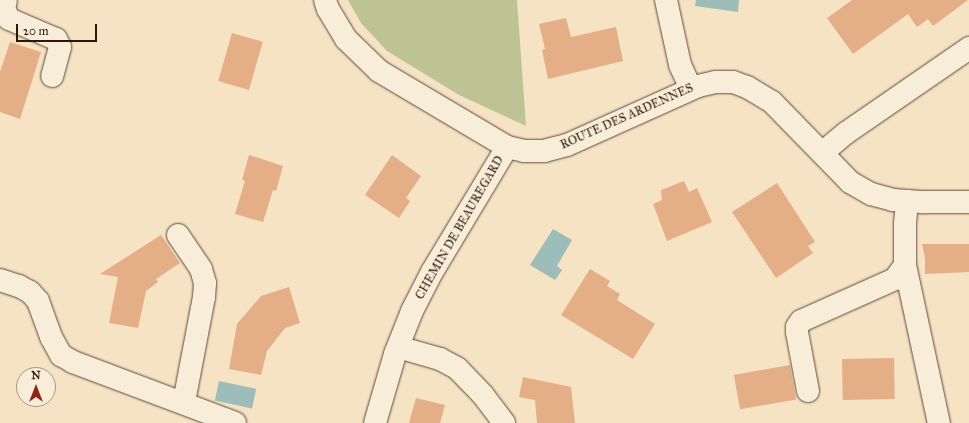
<!DOCTYPE html>
<style>
body{margin:0}
#map{position:relative;width:969px;height:423px;overflow:hidden;background:#f5e3c3;font-family:"IM FELL Great Primer",serif}
div>[style]{position:absolute}
.green>*{inset:0;background:#bdc393}
.water>*{inset:0;background:#9dbdb8;transform-origin:0 0}
.building>*{inset:0;background:#e4ae86;transform-origin:0 0}
.roads{filter:drop-shadow(0 0 1px #5e4838) drop-shadow(0 0 1px #5e4838)}
.minor>*{height:22px;margin:-11px;padding:0 11px;transform-origin:11px;border-radius:11px;background:#f8edd8}
span{translate:-50% -50%;white-space:nowrap;text-align:center;line-height:1.15;-webkit-text-stroke:4px #f8edd8;paint-order:stroke}
.street-label{font-size:12px;color:#2c150a}
.north{position:absolute;left:16px;top:367px;width:40px;height:40px;box-sizing:border-box;background:#f8edd8;border:1px solid #a69786;border-radius:50%;rotate:0deg;font-size:11px;font-weight:700;line-height:16px;text-align:center;color:#2c150a}
.north::after{content:'';display:block;margin:auto;width:14px;height:18px;background:#8f2418;clip-path:polygon(50% 0,100% 100%,50% 72%,0 100%)}
.scale{position:absolute;left:16px;top:24px;width:81px;height:18px;box-sizing:border-box;border:2px solid #2c150a;border-top:0;padding-left:5px;font-size:12px;line-height:14px;white-space:nowrap;color:#2c150a;-webkit-text-stroke:3px #f8edd8;paint-order:stroke}
</style>
<div id="map">
<div class="green">
<i style="clip-path:polygon(348px 0,517px 0,526px 126px,459px 95px,387px 51px,361px 23px)"></i>
</div>
<div class="water">
<i style="clip-path:polygon(696px 0,739px 0,738px 12px,695px 6px)"></i>
<i style="clip-path:polygon(553px 229px,572px 240px,557px 266px,562px 270px,555px 280px,530px 265px)"></i>
<i style="left:219px;top:381px;width:38px;height:20px;rotate:12deg"></i>
</div>
<div class="building">
<i style="clip-path:polygon(852px 0,968px 0,933px 26px,928px 19px,917px 27px,908px 14px,853px 54px,827px 18px)"></i>
<i style="clip-path:polygon(566px 18px,571px 37px,616px 27px,623px 61px,548px 79px,542px 50px,545px 49px,539px 24px)"></i>
<i style="left:232px;top:33px;width:32px;height:50px;rotate:16deg"></i>
<i style="clip-path:polygon(10px 42px,41px 52px,20px 119px,0 112px,0 72px)"></i>
<i style="clip-path:polygon(249px 155px,283px 166px,276px 191px,273px 190px,263px 222px,235px 214px,245px 181px,242px 180px)"></i>
<i style="clip-path:polygon(392px 155px,421px 176px,406px 198px,410px 201px,399px 218px,365px 195px)"></i>
<i style="clip-path:polygon(684px 181px,689px 192px,697px 188px,712px 222px,667px 241px,653px 204px,662px 200px,661px 190px)"></i>
<i style="clip-path:polygon(777px 183px,815px 242px,808px 246px,813px 253px,776px 278px,732px 212px)"></i>
<i style="clip-path:polygon(161px 235px,180px 263px,156px 279px,158px 282px,146px 291px,138px 328px,109px 323px,118px 277px,100px 274px)"></i>
<i style="clip-path:polygon(922px 244px,969px 244px,969px 272px,925px 274px,925px 258px)"></i>
<i style="clip-path:polygon(590px 269px,610px 281px,607px 286px,620px 294px,617px 300px,655px 324px,633px 359px,561px 315px)"></i>
<i style="clip-path:polygon(289px 287px,300px 323px,285px 328px,267px 351px,261px 375px,229px 369px,237px 324px,261px 296px)"></i>
<i style="left:894px;top:358px;width:41px;height:52px;rotate:89deg"></i>
<i style="left:790px;top:365px;width:35px;height:57px;rotate:80deg"></i>
<i style="clip-path:polygon(523px 377px,571px 387px,575px 423px,537px 423px,535px 400px,519px 397px)"></i>
<i style="clip-path:polygon(416px 398px,445px 405px,440px 423px,409px 423px)"></i>
</div>
<div class="roads">
<div class="minor">
<i style="left:6px;top:0;width:8px;rotate:104deg"></i>
<i style="left:4px;top:8px;width:12px;rotate:66deg"></i>
<i style="left:9px;top:19px;width:51px;rotate:23.1deg"></i>
<i style="left:56px;top:39px;width:9px;rotate:63deg"></i>
<i style="left:60px;top:47px;width:30px;rotate:105deg"></i>
<i style="left:325px;top:0;width:9px;rotate:72deg"></i>
<i style="left:328px;top:9px;width:35px;rotate:59deg"></i>
<i style="left:346px;top:39px;width:46px;rotate:44.1deg"></i>
<i style="left:379px;top:71px;width:149px;rotate:30.7deg"></i>
<i style="left:507px;top:147px;width:17px;rotate:13deg"></i>
<i style="left:524px;top:151px;width:20px"></i>
<i style="left:544px;top:151px;width:24px;rotate:-15deg"></i>
<i style="left:567px;top:145px;width:144px;rotate:-24.2deg"></i>
<i style="left:698px;top:86px;width:18px;rotate:-13deg"></i>
<i style="left:716px;top:82px;width:17px"></i>
<i style="left:733px;top:82px;width:15px;rotate:20deg"></i>
<i style="left:747px;top:87px;width:29px;rotate:31deg"></i>
<i style="left:772px;top:102px;width:112px;rotate:45.7deg"></i>
<i style="left:850px;top:182px;width:24px;rotate:30deg"></i>
<i style="left:871px;top:194px;width:23px;rotate:15deg"></i>
<i style="left:893px;top:200px;width:32px;rotate:4deg"></i>
<i style="left:925px;top:202px;width:44px"></i>
<i style="left:666px;top:0;width:66px;rotate:77.8deg"></i>
<i style="left:680px;top:65px;width:26px;rotate:65deg"></i>
<i style="left:822px;top:153px;width:31px;rotate:-40deg"></i>
<i style="left:846px;top:133px;width:150px;rotate:-34.6deg"></i>
<i style="left:907px;top:201px;width:22px;rotate:95deg"></i>
<i style="left:905px;top:223px;width:42px;rotate:90deg"></i>
<i style="left:905px;top:265px;width:162px;rotate:77.9deg"></i>
<i style="left:178px;top:235px;width:41px;rotate:55.9deg"></i>
<i style="left:201px;top:269px;width:15px;rotate:74deg"></i>
<i style="left:205px;top:283px;width:14px;rotate:94deg"></i>
<i style="left:204px;top:297px;width:107px;rotate:100.8deg"></i>
<i style="left:0;top:280px;width:20px;rotate:18deg"></i>
<i style="left:19px;top:286px;width:13px;rotate:29deg"></i>
<i style="left:30px;top:292px;width:12px;rotate:48deg"></i>
<i style="left:38px;top:301px;width:38px;rotate:70deg"></i>
<i style="left:51px;top:337px;width:21px;rotate:61deg"></i>
<i style="left:61px;top:355px;width:14px;rotate:30deg"></i>
<i style="left:73px;top:362px;width:173px;rotate:20.6deg"></i>
<i style="left:398px;top:347px;width:44px;rotate:15.9deg"></i>
<i style="left:440px;top:359px;width:19px;rotate:28deg"></i>
<i style="left:457px;top:368px;width:37px;rotate:46deg"></i>
<i style="left:483px;top:395px;width:35px;rotate:53deg"></i>
<i style="left:808px;top:391px;width:60px;rotate:-100.6deg"></i>
<i style="left:797px;top:332px;width:5px;rotate:-90deg"></i>
<i style="left:797px;top:327px;width:7px;rotate:-56deg"></i>
<i style="left:801px;top:321px;width:103px;rotate:-24.1deg"></i>
<i style="left:895px;top:279px;width:17px;rotate:-54deg"></i>
<i style="left:375px;top:423px;width:72px;rotate:-73.8deg"></i>
<i style="left:395px;top:354px;width:46px;rotate:-68.4deg"></i>
<i style="left:412px;top:311px;width:44px;rotate:-62.9deg"></i>
<i style="left:432px;top:272px;width:146px;rotate:-59deg"></i>
</div>
</div>
<div class="street-label">
<span style="left:627px;top:117px;rotate:-24deg">ROUTE DES ARDENNES</span>
<span style="left:460px;top:228px;rotate:-60deg">CHEMIN DE BEAUREGARD</span>
</div>
<div class="north">N</div>
<div class="scale">20 m</div>
</div>
